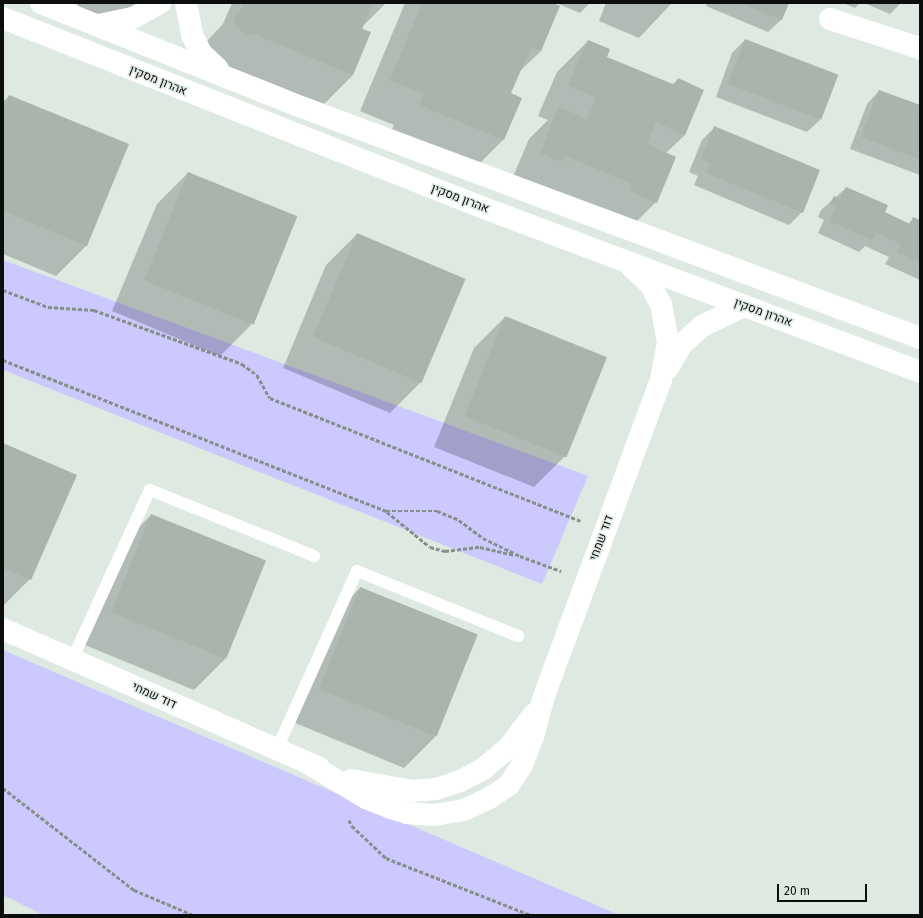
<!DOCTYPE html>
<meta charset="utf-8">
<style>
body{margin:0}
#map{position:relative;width:923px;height:918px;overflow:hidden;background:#dee9e1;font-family:"Fira Sans",Heebo,sans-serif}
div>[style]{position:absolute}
.green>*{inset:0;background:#cbc9fd}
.shadow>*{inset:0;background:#0003}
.building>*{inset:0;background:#aab4ac;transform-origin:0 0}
.path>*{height:2.5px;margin-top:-1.25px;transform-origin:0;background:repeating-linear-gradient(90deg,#878f89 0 4px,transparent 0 6px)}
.service>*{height:12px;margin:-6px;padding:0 6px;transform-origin:6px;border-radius:6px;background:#fff}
.minor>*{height:22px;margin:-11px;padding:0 11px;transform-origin:11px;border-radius:11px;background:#fff}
span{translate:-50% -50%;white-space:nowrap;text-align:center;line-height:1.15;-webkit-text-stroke:3px #dee9e1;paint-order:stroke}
.street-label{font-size:12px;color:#0b0e0c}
.frame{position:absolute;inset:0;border:4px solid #0b0e0c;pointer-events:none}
.scale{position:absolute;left:777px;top:884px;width:90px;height:18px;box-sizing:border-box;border:2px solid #0b0e0c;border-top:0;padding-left:5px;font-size:12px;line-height:14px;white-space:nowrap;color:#0b0e0c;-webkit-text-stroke:3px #dee9e1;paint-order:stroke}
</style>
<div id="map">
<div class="green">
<i style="clip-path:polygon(3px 260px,588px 476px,542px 584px,3px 370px)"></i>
<i style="clip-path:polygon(3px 650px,619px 915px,43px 915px,3px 895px)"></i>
</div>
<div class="shadow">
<i style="clip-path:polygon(77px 3px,142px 3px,125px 20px,87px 34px)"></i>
<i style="clip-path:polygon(232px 3px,386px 3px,363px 26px,353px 75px,322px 106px,223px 65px,205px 43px,223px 24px)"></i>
<i style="clip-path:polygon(405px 3px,551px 3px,541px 51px,519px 72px,510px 94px,503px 140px,473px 170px,389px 136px,394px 125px,360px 111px)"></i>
<i style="clip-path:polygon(556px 3px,590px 3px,580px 13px)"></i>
<i style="clip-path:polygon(606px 3px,672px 3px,639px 38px,599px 21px)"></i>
<i style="clip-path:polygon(707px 3px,788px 3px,781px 20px,768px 32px,706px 6px)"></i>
<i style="clip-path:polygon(843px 3px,860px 3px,855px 8px)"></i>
<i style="clip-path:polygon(864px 3px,901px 3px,890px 14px)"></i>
<i style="clip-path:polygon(745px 40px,820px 120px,807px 132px,716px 97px,732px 53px)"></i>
<i style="clip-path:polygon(588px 41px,606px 57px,672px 85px,678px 79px,685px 135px,666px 153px,656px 202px,625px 233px,510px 184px,529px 139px,548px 120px,538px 116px,557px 72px)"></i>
<i style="clip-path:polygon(879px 91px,920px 106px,920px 175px,850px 149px,867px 104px)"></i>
<i style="clip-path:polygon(9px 96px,87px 245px,56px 276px,3px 254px,3px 102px)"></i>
<i style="clip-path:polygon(715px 127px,802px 212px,789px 225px,694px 185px,698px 176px,689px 172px,702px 140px)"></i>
<i style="clip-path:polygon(188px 173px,251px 325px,220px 356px,112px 311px,157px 204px)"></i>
<i style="clip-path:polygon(846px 188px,884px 213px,908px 224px,914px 218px,920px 221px,920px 280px,885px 264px,889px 257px,865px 246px,859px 252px,818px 233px,824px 220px,818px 217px,821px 210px)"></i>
<i style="clip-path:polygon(357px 234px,421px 382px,390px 413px,283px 368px,326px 265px)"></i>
<i style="clip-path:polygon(505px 317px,565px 456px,534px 487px,434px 447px,474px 348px)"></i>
<i style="clip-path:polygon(3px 444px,30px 579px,3px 606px)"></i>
<i style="clip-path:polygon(151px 515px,225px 659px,194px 690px,80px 643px,120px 546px)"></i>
<i style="clip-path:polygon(360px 588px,435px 737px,404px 768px,288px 720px,329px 619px)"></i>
</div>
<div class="building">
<i style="clip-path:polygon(244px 3px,373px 3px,362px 29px,371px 32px,353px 75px,254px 34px,252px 36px,244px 33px,235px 24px,235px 13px,240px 13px)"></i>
<i style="clip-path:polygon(422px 3px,553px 3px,560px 6px,541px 51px,531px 47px,511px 93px,522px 98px,504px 140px,419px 105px,424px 94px,390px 80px)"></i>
<i style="clip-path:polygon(740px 3px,789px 3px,782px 20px)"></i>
<i style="left:745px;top:39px;width:100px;height:48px;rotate:21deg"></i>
<i style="clip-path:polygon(588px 40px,610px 49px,607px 57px,675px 85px,678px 78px,704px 90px,685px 135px,656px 122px,647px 144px,676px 157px,657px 203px,630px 191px,633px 184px,565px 156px,562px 162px,540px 153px,559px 107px,587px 119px,596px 98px,568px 85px)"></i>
<i style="clip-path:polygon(879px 90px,920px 105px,920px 159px,861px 137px)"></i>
<i style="clip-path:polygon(9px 95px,129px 144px,87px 246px,3px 211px,3px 109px)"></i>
<i style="clip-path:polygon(714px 126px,820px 170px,803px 213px,706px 173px,710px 163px,701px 159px)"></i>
<i style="left:188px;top:172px;width:118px;height:117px;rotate:22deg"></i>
<i style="clip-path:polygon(846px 187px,888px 205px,885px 212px,910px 224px,913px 217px,920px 220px,920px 262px,897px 252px,901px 244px,876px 233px,872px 240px,830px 221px,836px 207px,830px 204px,834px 196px,840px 199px)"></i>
<i style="left:357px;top:233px;width:118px;height:113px;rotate:23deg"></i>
<i style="left:505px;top:316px;width:110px;height:108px;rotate:22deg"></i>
<i style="clip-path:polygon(3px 443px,77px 475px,31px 580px,3px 568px)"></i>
<i style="left:151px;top:514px;width:124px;height:106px;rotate:22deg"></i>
<i style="left:360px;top:587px;width:127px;height:110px;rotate:22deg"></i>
</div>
<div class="path">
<i style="left:3px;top:290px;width:48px;rotate:20.7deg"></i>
<i style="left:48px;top:307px;width:46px;rotate:3.7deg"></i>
<i style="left:94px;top:310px;width:158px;rotate:20deg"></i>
<i style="left:242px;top:364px;width:19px;rotate:36deg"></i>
<i style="left:257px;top:375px;width:26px;rotate:61deg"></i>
<i style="left:270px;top:398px;width:334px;rotate:21.6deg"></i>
<i style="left:3px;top:360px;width:412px;rotate:21.5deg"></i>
<i style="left:386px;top:511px;width:51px"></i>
<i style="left:437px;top:511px;width:24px;rotate:22deg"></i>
<i style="left:459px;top:520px;width:30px;rotate:37deg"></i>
<i style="left:483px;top:538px;width:41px;rotate:25.9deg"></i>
<i style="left:520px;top:556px;width:44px;rotate:20.1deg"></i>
<i style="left:387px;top:512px;width:55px;rotate:39.1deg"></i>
<i style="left:430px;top:547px;width:16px;rotate:15deg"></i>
<i style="left:445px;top:551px;width:35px;rotate:-7deg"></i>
<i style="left:480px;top:547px;width:36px;rotate:13deg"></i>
<i style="left:3px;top:788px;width:166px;rotate:37.9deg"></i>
<i style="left:134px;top:890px;width:64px;rotate:23deg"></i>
<i style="left:349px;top:820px;width:7px;rotate:63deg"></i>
<i style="left:352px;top:826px;width:47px;rotate:43.3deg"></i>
<i style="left:386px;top:858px;width:156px;rotate:21.5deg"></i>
</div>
<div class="service">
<i style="left:72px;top:660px;width:187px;rotate:-65.4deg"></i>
<i style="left:150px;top:490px;width:177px;rotate:21.9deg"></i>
<i style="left:277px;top:749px;width:195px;rotate:-65.8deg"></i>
<i style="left:357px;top:571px;width:174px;rotate:22deg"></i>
</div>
<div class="minor">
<i style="left:41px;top:3px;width:283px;rotate:21.8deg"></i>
<i style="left:304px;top:108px;width:658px;rotate:20.47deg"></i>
<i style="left:186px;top:3px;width:33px;rotate:79deg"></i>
<i style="left:192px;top:35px;width:20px;rotate:63deg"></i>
<i style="left:201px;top:53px;width:23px;rotate:43deg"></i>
<i style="left:3px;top:18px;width:509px;rotate:21.57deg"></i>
<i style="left:476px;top:205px;width:474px;rotate:20.6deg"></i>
<i style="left:830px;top:19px;width:94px;rotate:18deg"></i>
<i style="left:919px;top:48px;width:2px;rotate:-63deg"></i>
<i style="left:99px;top:25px;width:35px;rotate:-12deg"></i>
<i style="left:133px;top:18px;width:31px;rotate:-29deg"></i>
<i style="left:668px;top:368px;width:28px;rotate:-60deg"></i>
<i style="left:682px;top:344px;width:27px;rotate:-42deg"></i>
<i style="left:702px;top:326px;width:47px;rotate:-25.5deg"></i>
<i style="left:3px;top:629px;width:345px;rotate:23.7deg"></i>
<i style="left:306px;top:762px;width:70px;rotate:31deg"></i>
<i style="left:366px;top:798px;width:27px;rotate:22deg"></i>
<i style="left:391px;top:808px;width:17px;rotate:17deg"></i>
<i style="left:407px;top:813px;width:28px;rotate:4deg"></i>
<i style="left:435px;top:815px;width:29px;rotate:-10deg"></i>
<i style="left:464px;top:810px;width:26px;rotate:-25deg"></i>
<i style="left:488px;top:799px;width:25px;rotate:-34deg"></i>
<i style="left:509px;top:785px;width:24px;rotate:-57deg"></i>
<i style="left:522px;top:765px;width:30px;rotate:-69deg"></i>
<i style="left:533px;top:737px;width:42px;rotate:-75deg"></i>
<i style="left:544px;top:696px;width:338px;rotate:-69.7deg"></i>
<i style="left:661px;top:379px;width:37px;rotate:-79deg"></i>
<i style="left:668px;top:343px;width:39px;rotate:-100deg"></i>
<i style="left:661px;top:305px;width:22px;rotate:-117deg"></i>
<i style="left:651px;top:285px;width:26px;rotate:-137deg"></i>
<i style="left:351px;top:780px;width:63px;rotate:10.1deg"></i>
<i style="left:413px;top:791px;width:23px;rotate:-5deg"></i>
<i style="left:436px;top:789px;width:23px;rotate:-18deg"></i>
<i style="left:458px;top:782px;width:28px;rotate:-27deg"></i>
<i style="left:483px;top:769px;width:34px;rotate:-40deg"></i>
<i style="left:509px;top:747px;width:41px;rotate:-52.9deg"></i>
</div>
<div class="street-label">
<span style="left:158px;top:81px;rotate:22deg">אהרון מסקין</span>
<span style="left:460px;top:199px;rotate:21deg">אהרון מסקין</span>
<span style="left:763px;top:313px;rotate:20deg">אהרון מסקין</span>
<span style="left:602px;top:538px;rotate:-70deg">דוד שמחי</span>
<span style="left:154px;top:696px;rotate:24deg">דוד שמחי</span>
</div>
<div class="frame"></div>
<div class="scale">20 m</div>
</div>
